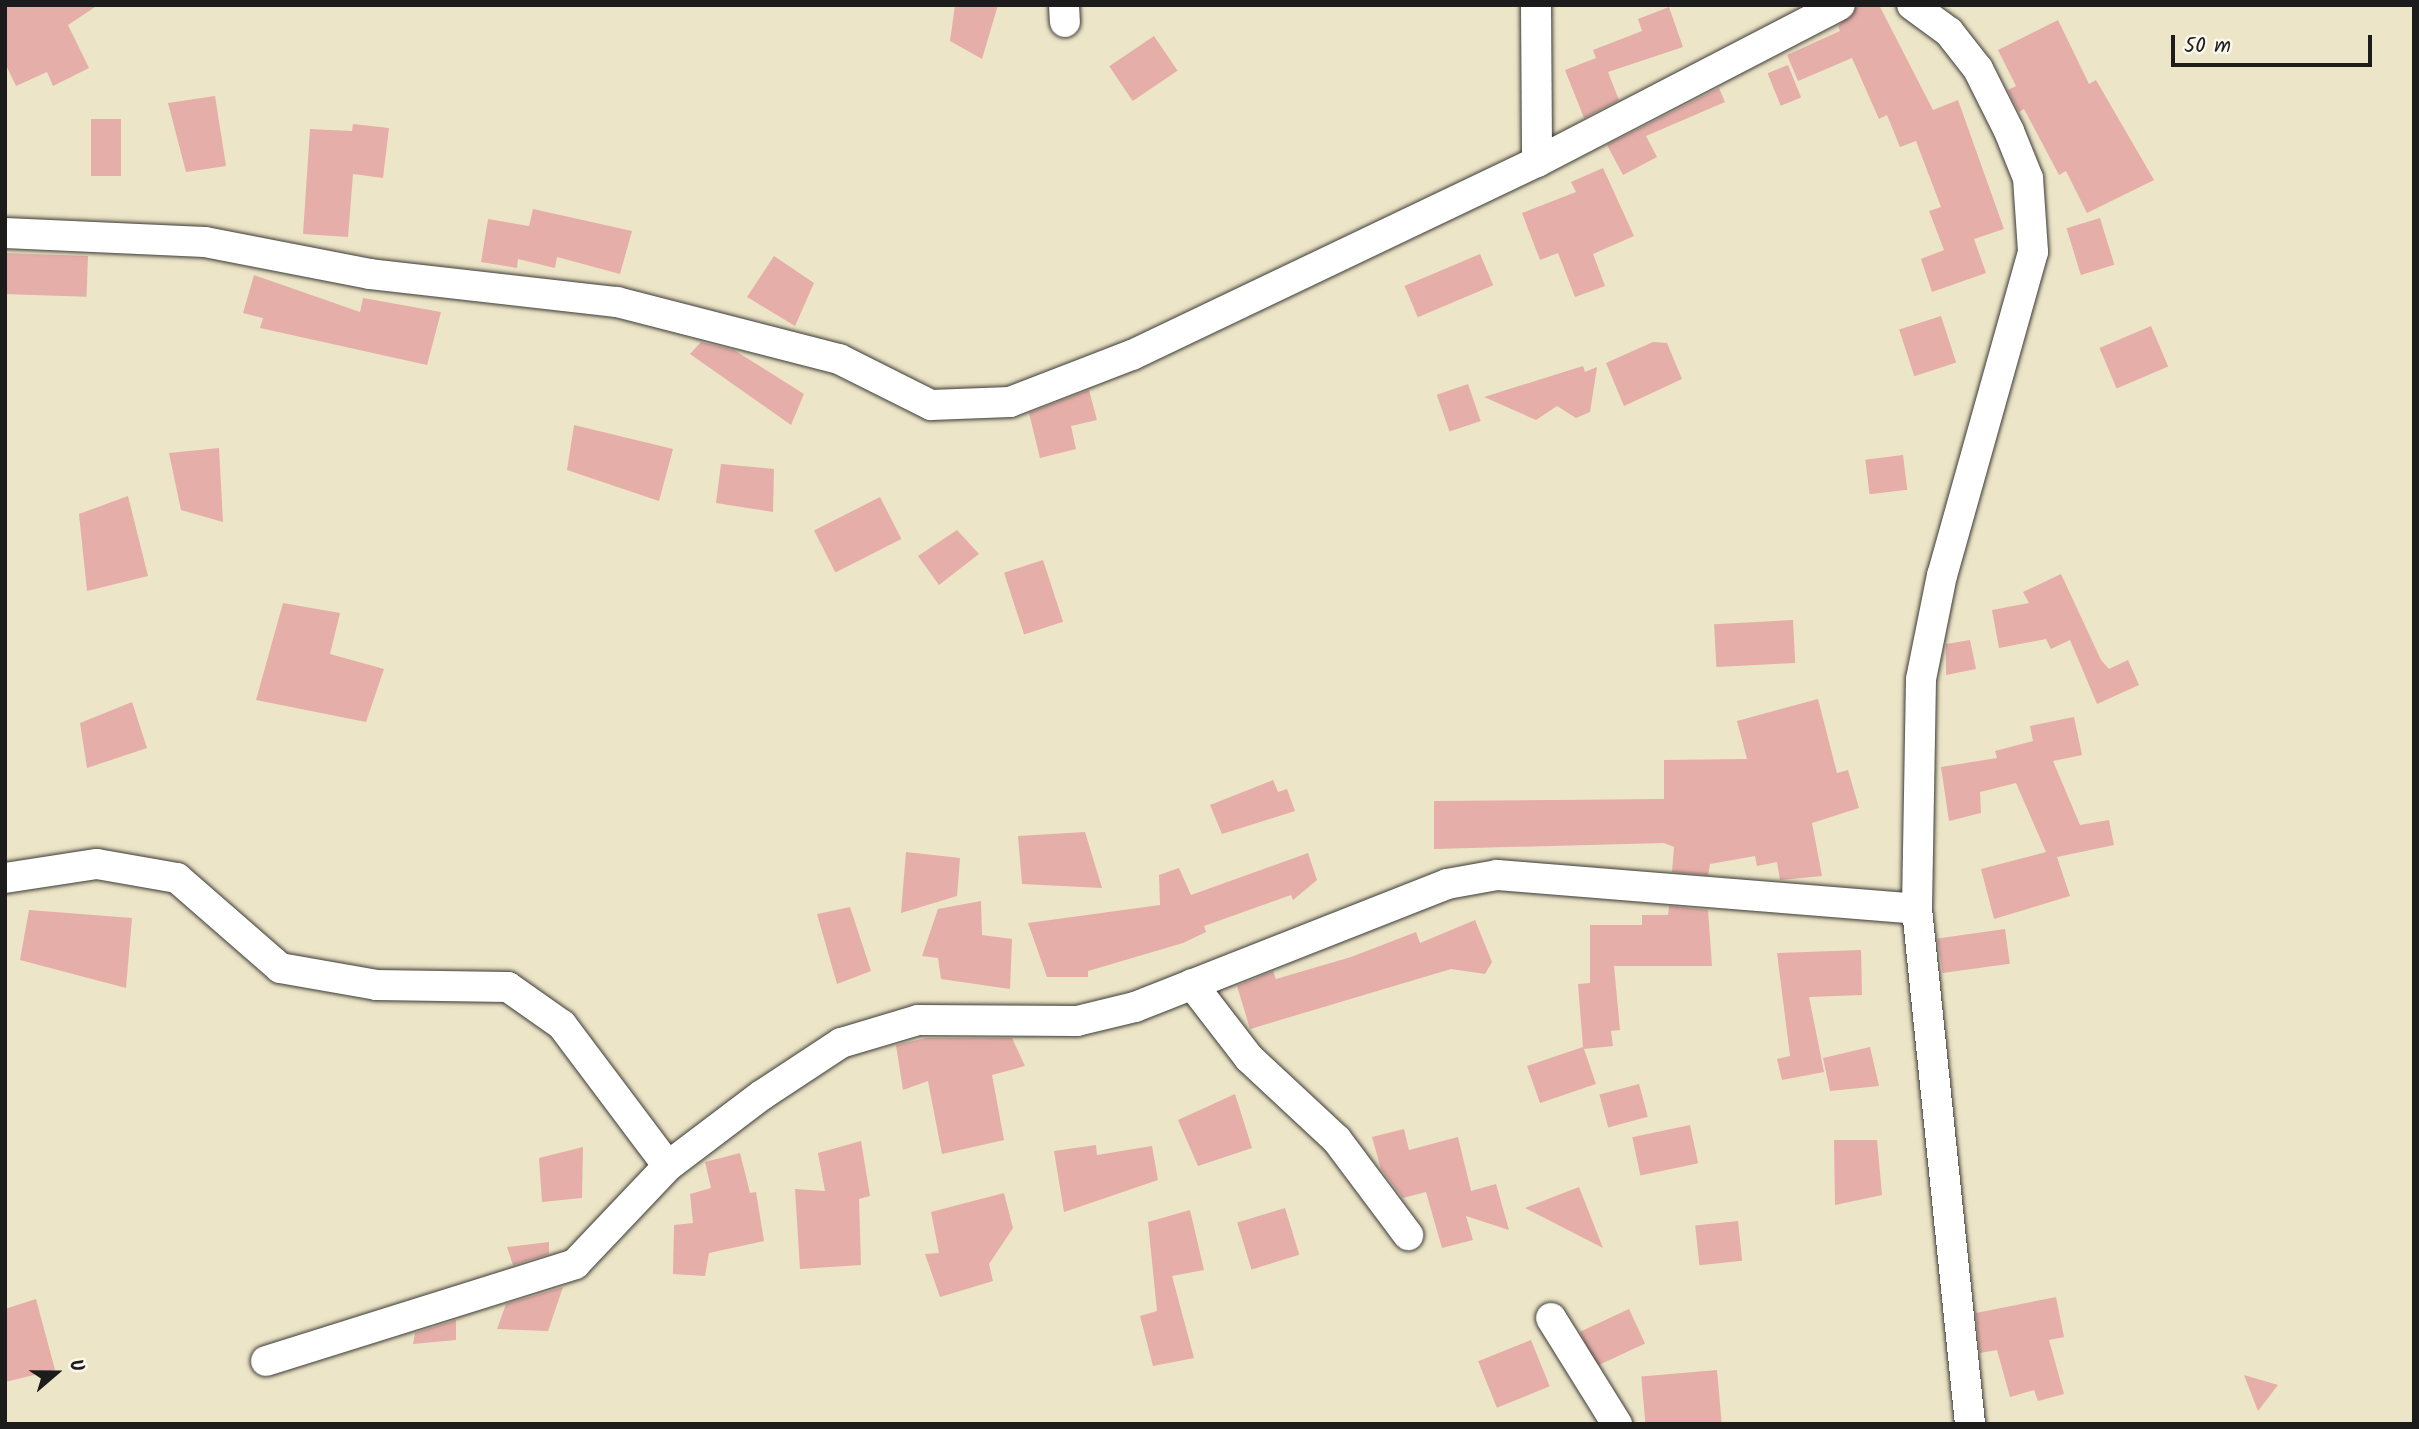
<!DOCTYPE html>
<style>
body{margin:0}
#map{position:relative;width:2419px;height:1429px;overflow:hidden;background:#ede5c7;font-family:Kalam,sans-serif}
div>[style]{position:absolute}
.building>*{inset:0;background:#e5aea9;transform-origin:0 0}
.roads{filter:drop-shadow(0 0 2px #3b3a36) drop-shadow(0 0 2px #3b3a36)}
.minor>*{height:30px;margin:-15px;padding:0 15px;transform-origin:15px;border-radius:15px;background:#fff}
span{translate:-50% -50%;white-space:nowrap;text-align:center;line-height:1.15;-webkit-text-stroke:7px #fbf7ec;paint-order:stroke}
.frame{position:absolute;inset:0;border:7px solid #1c1c1c;pointer-events:none}
.north{position:absolute;left:21px;top:1338px;width:70px;height:70px;-webkit-text-stroke:5px #fbf7ec;paint-order:stroke;rotate:70deg;font-size:19px;font-weight:700;line-height:28px;text-align:center;color:#1c1c1c}
.north::after{content:'';display:block;margin:auto;width:24px;height:32px;background:#1c1c1c;clip-path:polygon(50% 0,100% 100%,50% 72%,0 100%)}
.scale{position:absolute;left:2171px;top:35px;width:201px;height:32px;box-sizing:border-box;border:4px solid #1c1c1c;border-top:0;padding-left:9px;font-size:21px;line-height:24px;white-space:nowrap;color:#1c1c1c;-webkit-text-stroke:5px #fbf7ec;paint-order:stroke}
</style>
<div id="map">
<div class="building">
<i style="clip-path:polygon(5px 5px,98px 5px,68px 25px,89px 68px,53px 86px,47px 72px,16px 86px,5px 63px)"></i>
<i style="clip-path:polygon(955px 5px,998px 5px,982px 59px,950px 41px)"></i>
<i style="clip-path:polygon(1879px 5px,1933px 110px,1958px 100px,2004px 229px,1974px 239px,1986px 273px,1932px 292px,1921px 259px,1944px 250px,1929px 211px,1941px 207px,1916px 141px,1900px 147px,1887px 115px,1879px 119px,1852px 58px,1798px 81px,1787px 55px,1840px 31px,1838px 26px,1857px 7px)"></i>
<i style="clip-path:polygon(1669px 7px,1683px 47px,1608px 72px,1619px 100px,1584px 118px,1565px 70px,1596px 58px,1593px 50px,1642px 31px,1638px 19px)"></i>
<i style="clip-path:polygon(2058px 20px,2089px 84px,2096px 80px,2154px 180px,2087px 213px,2066px 171px,2059px 175px,2024px 109px,2019px 112px,2008px 90px,2016px 86px,1998px 50px)"></i>
<i style="left:1154px;top:36px;width:42px;height:54px;rotate:56deg"></i>
<i style="left:1788px;top:65px;width:35px;height:22px;rotate:68deg"></i>
<i style="clip-path:polygon(1719px 88px,1725px 102px,1646px 136px,1657px 157px,1623px 175px,1607px 145px)"></i>
<i style="clip-path:polygon(215px 96px,226px 166px,186px 172px,168px 103px)"></i>
<i style="left:91px;top:119px;width:30px;height:57px"></i>
<i style="clip-path:polygon(353px 124px,389px 128px,383px 178px,353px 174px,348px 237px,303px 234px,310px 129px,352px 131px)"></i>
<i style="clip-path:polygon(1603px 168px,1634px 236px,1593px 254px,1605px 286px,1575px 297px,1558px 253px,1540px 260px,1522px 213px,1576px 192px,1571px 182px)"></i>
<i style="clip-path:polygon(533px 209px,632px 231px,620px 274px,557px 257px,555px 268px,518px 259px,517px 268px,481px 262px,488px 219px,529px 226px)"></i>
<i style="left:2100px;top:218px;width:49px;height:35px;rotate:73deg"></i>
<i style="left:5px;top:253px;width:83px;height:41px;rotate:2deg"></i>
<i style="left:1480px;top:254px;width:34px;height:82px;rotate:67deg"></i>
<i style="clip-path:polygon(774px 256px,814px 283px,795px 326px,747px 297px)"></i>
<i style="clip-path:polygon(254px 275px,360px 312px,363px 298px,441px 312px,427px 365px,260px 328px,263px 318px,243px 313px)"></i>
<i style="left:1941px;top:316px;width:49px;height:44px;rotate:72deg"></i>
<i style="left:2151px;top:326px;width:44px;height:56px;rotate:67deg"></i>
<i style="clip-path:polygon(701px 342px,734px 350px,804px 394px,791px 425px,690px 354px)"></i>
<i style="clip-path:polygon(1653px 342px,1667px 343px,1682px 379px,1624px 406px,1606px 363px)"></i>
<i style="clip-path:polygon(1583px 366px,1585px 372px,1597px 367px,1590px 412px,1576px 418px,1557px 406px,1536px 420px,1484px 397px)"></i>
<i style="left:1468px;top:384px;width:39px;height:33px;rotate:71deg"></i>
<i style="clip-path:polygon(1089px 390px,1097px 420px,1071px 426px,1076px 449px,1040px 458px,1029px 413px)"></i>
<i style="clip-path:polygon(574px 425px,673px 449px,659px 501px,567px 470px)"></i>
<i style="clip-path:polygon(219px 448px,223px 522px,181px 510px,169px 453px)"></i>
<i style="left:1903px;top:455px;width:35px;height:38px;rotate:83deg"></i>
<i style="clip-path:polygon(721px 464px,774px 469px,773px 512px,716px 503px)"></i>
<i style="clip-path:polygon(128px 496px,148px 576px,87px 591px,79px 514px)"></i>
<i style="left:880px;top:497px;width:47px;height:74px;rotate:63deg"></i>
<i style="clip-path:polygon(957px 530px,979px 554px,939px 585px,918px 556px)"></i>
<i style="left:1043px;top:560px;width:65px;height:41px;rotate:72deg"></i>
<i style="clip-path:polygon(2061px 574px,2101px 660px,2109px 669px,2128px 660px,2139px 685px,2097px 704px,2070px 640px,2051px 649px,2046px 639px,1999px 648px,1992px 610px,2029px 603px,2023px 592px)"></i>
<i style="clip-path:polygon(283px 603px,340px 613px,330px 654px,384px 669px,366px 722px,256px 700px)"></i>
<i style="left:1793px;top:620px;width:43px;height:79px;rotate:87deg"></i>
<i style="clip-path:polygon(1970px 640px,1976px 669px,1946px 675px,1946px 644px)"></i>
<i style="clip-path:polygon(1818px 699px,1837px 773px,1848px 770px,1859px 808px,1812px 823px,1822px 876px,1780px 880px,1777px 862px,1757px 866px,1755px 856px,1710px 864px,1708px 875px,1672px 872px,1674px 847px,1664px 843px,1434px 849px,1434px 801px,1664px 799px,1664px 760px,1747px 759px,1737px 721px)"></i>
<i style="clip-path:polygon(132px 702px,147px 748px,87px 768px,80px 723px)"></i>
<i style="clip-path:polygon(2074px 717px,2082px 755px,2053px 761px,2080px 825px,2109px 820px,2114px 845px,2057px 857px,2070px 896px,1994px 919px,1981px 869px,2046px 852px,2016px 783px,1980px 792px,1981px 813px,1949px 821px,1941px 767px,1997px 758px,1995px 751px,2033px 741px,2030px 726px)"></i>
<i style="clip-path:polygon(1273px 780px,1278px 792px,1287px 789px,1295px 811px,1222px 834px,1210px 805px)"></i>
<i style="clip-path:polygon(1085px 832px,1102px 888px,1022px 884px,1018px 836px)"></i>
<i style="clip-path:polygon(906px 852px,960px 858px,957px 896px,901px 913px)"></i>
<i style="clip-path:polygon(1308px 853px,1317px 880px,1293px 900px,1291px 895px,1204px 926px,1206px 932px,1183px 943px,1088px 971px,1088px 977px,1047px 977px,1028px 923px,1160px 905px,1159px 875px,1179px 868px,1191px 895px)"></i>
<i style="clip-path:polygon(981px 901px,982px 935px,1012px 939px,1010px 989px,941px 979px,938px 958px,922px 956px,938px 909px)"></i>
<i style="clip-path:polygon(1669px 906px,1708px 910px,1712px 966px,1614px 966px,1620px 1030px,1611px 1031px,1613px 1046px,1584px 1049px,1596px 1084px,1540px 1103px,1527px 1066px,1583px 1047px,1578px 984px,1590px 983px,1590px 925px,1642px 925px,1642px 915px,1668px 915px)"></i>
<i style="clip-path:polygon(850px 907px,871px 971px,837px 984px,817px 914px)"></i>
<i style="clip-path:polygon(29px 910px,132px 918px,126px 988px,20px 960px)"></i>
<i style="clip-path:polygon(1475px 920px,1492px 962px,1485px 974px,1451px 969px,1250px 1029px,1237px 986px,1273px 971px,1276px 979px,1351px 957px,1416px 932px,1420px 943px)"></i>
<i style="left:2005px;top:929px;width:35px;height:68px;rotate:82deg"></i>
<i style="clip-path:polygon(1861px 950px,1862px 995px,1809px 997px,1824px 1072px,1782px 1080px,1777px 1059px,1790px 1056px,1777px 953px)"></i>
<i style="clip-path:polygon(926px 1038px,1012px 1038px,1025px 1066px,992px 1075px,1004px 1140px,942px 1154px,928px 1081px,903px 1090px,896px 1045px)"></i>
<i style="clip-path:polygon(1870px 1047px,1879px 1086px,1830px 1091px,1823px 1058px)"></i>
<i style="left:1639px;top:1084px;width:34px;height:41px;rotate:75deg"></i>
<i style="clip-path:polygon(1235px 1094px,1252px 1148px,1198px 1166px,1178px 1120px)"></i>
<i style="left:1690px;top:1125px;width:39px;height:59px;rotate:78deg"></i>
<i style="clip-path:polygon(1404px 1129px,1409px 1150px,1458px 1137px,1471px 1191px,1496px 1184px,1509px 1230px,1466px 1216px,1473px 1240px,1442px 1248px,1426px 1192px,1403px 1198px,1381px 1169px,1372px 1137px)"></i>
<i style="clip-path:polygon(1834px 1140px,1877px 1140px,1882px 1195px,1835px 1205px)"></i>
<i style="clip-path:polygon(861px 1141px,870px 1196px,859px 1199px,861px 1265px,800px 1269px,795px 1189px,825px 1191px,818px 1153px)"></i>
<i style="clip-path:polygon(1096px 1145px,1097px 1155px,1152px 1146px,1158px 1180px,1064px 1212px,1054px 1151px)"></i>
<i style="clip-path:polygon(583px 1147px,582px 1198px,542px 1202px,539px 1158px)"></i>
<i style="clip-path:polygon(740px 1153px,750px 1193px,756px 1192px,764px 1241px,709px 1253px,705px 1276px,673px 1274px,674px 1225px,693px 1223px,690px 1194px,711px 1188px,705px 1162px)"></i>
<i style="clip-path:polygon(1579px 1187px,1603px 1248px,1525px 1208px)"></i>
<i style="clip-path:polygon(1004px 1193px,1013px 1228px,989px 1264px,993px 1281px,940px 1297px,925px 1254px,939px 1253px,931px 1212px)"></i>
<i style="left:1285px;top:1208px;width:49px;height:50px;rotate:73deg"></i>
<i style="clip-path:polygon(1190px 1210px,1204px 1270px,1172px 1276px,1194px 1358px,1153px 1366px,1140px 1316px,1157px 1311px,1148px 1222px)"></i>
<i style="left:1738px;top:1221px;width:40px;height:43px;rotate:84deg"></i>
<i style="clip-path:polygon(549px 1242px,549px 1254px,513px 1265px,507px 1247px)"></i>
<i style="clip-path:polygon(563px 1287px,548px 1331px,497px 1329px,506px 1304px)"></i>
<i style="clip-path:polygon(2056px 1297px,2064px 1337px,2049px 1340px,2064px 1394px,2038px 1401px,2034px 1390px,2010px 1397px,1997px 1350px,1980px 1353px,1976px 1313px)"></i>
<i style="clip-path:polygon(36px 1299px,55px 1370px,5px 1382px,5px 1309px)"></i>
<i style="left:1629px;top:1309px;width:38px;height:54px;rotate:65deg"></i>
<i style="clip-path:polygon(456px 1320px,456px 1340px,413px 1344px,415px 1333px)"></i>
<i style="left:1531px;top:1340px;width:50px;height:57px;rotate:68deg"></i>
<i style="left:1717px;top:1370px;width:54px;height:76px;rotate:85deg"></i>
<i style="clip-path:polygon(2244px 1375px,2278px 1385px,2258px 1411px)"></i>
</div>
<div class="roads">
<div class="minor">
<i style="left:1064px;top:5px;width:17px;rotate:87deg"></i>
<i style="left:1536px;top:5px;width:157px;rotate:89.6deg"></i>
<i style="left:1912px;top:5px;width:46px;rotate:36.1deg"></i>
<i style="left:1949px;top:32px;width:47px;rotate:51.9deg"></i>
<i style="left:1978px;top:69px;width:69px;rotate:63.4deg"></i>
<i style="left:2009px;top:131px;width:51px;rotate:68deg"></i>
<i style="left:2028px;top:178px;width:74px;rotate:86.1deg"></i>
<i style="left:2033px;top:252px;width:336px;rotate:105.7deg"></i>
<i style="left:1942px;top:575px;width:106px;rotate:101.4deg"></i>
<i style="left:1921px;top:679px;width:230px;rotate:91deg"></i>
<i style="left:1917px;top:909px;width:518px;rotate:84.12deg"></i>
<i style="left:5px;top:233px;width:200px;rotate:2.6deg"></i>
<i style="left:205px;top:242px;width:168px;rotate:11deg"></i>
<i style="left:370px;top:274px;width:249px;rotate:6.5deg"></i>
<i style="left:617px;top:302px;width:229px;rotate:14.4deg"></i>
<i style="left:839px;top:359px;width:103px;rotate:26.6deg"></i>
<i style="left:931px;top:405px;width:79px;rotate:-2.2deg"></i>
<i style="left:1010px;top:402px;width:131px;rotate:-21.1deg"></i>
<i style="left:1132px;top:355px;width:449px;rotate:-25.5deg"></i>
<i style="left:1537px;top:162px;width:341px;rotate:-27.4deg"></i>
<i style="left:5px;top:878px;width:93px;rotate:-8.7deg"></i>
<i style="left:97px;top:864px;width:81px;rotate:9.9deg"></i>
<i style="left:177px;top:878px;width:137px;rotate:41.1deg"></i>
<i style="left:280px;top:968px;width:97px;rotate:10deg"></i>
<i style="left:376px;top:985px;width:132px;rotate:0.9deg"></i>
<i style="left:508px;top:987px;width:66px;rotate:35.1deg"></i>
<i style="left:562px;top:1025px;width:176px;rotate:53.1deg"></i>
<i style="left:1192px;top:984px;width:93px;rotate:52.4deg"></i>
<i style="left:1249px;top:1058px;width:120px;rotate:43deg"></i>
<i style="left:1337px;top:1140px;width:119px;rotate:53.2deg"></i>
<i style="left:1551px;top:1318px;width:125px;rotate:58.1deg"></i>
<i style="left:266px;top:1361px;width:324px;rotate:-17.4deg"></i>
<i style="left:575px;top:1264px;width:135px;rotate:-46.5deg"></i>
<i style="left:668px;top:1166px;width:118px;rotate:-37.1deg"></i>
<i style="left:762px;top:1095px;width:95px;rotate:-33.4deg"></i>
<i style="left:841px;top:1043px;width:80px;rotate:-16.6deg"></i>
<i style="left:918px;top:1020px;width:159px;rotate:0.4deg"></i>
<i style="left:1077px;top:1021px;width:60px;rotate:-13.6deg"></i>
<i style="left:1135px;top:1007px;width:335px;rotate:-21.5deg"></i>
<i style="left:1447px;top:884px;width:51px;rotate:-10.2deg"></i>
<i style="left:1497px;top:875px;width:421px;rotate:4.6deg"></i>
</div>
</div>
<div class="frame"></div>
<div class="north">U</div>
<div class="scale">50 m</div>
</div>
